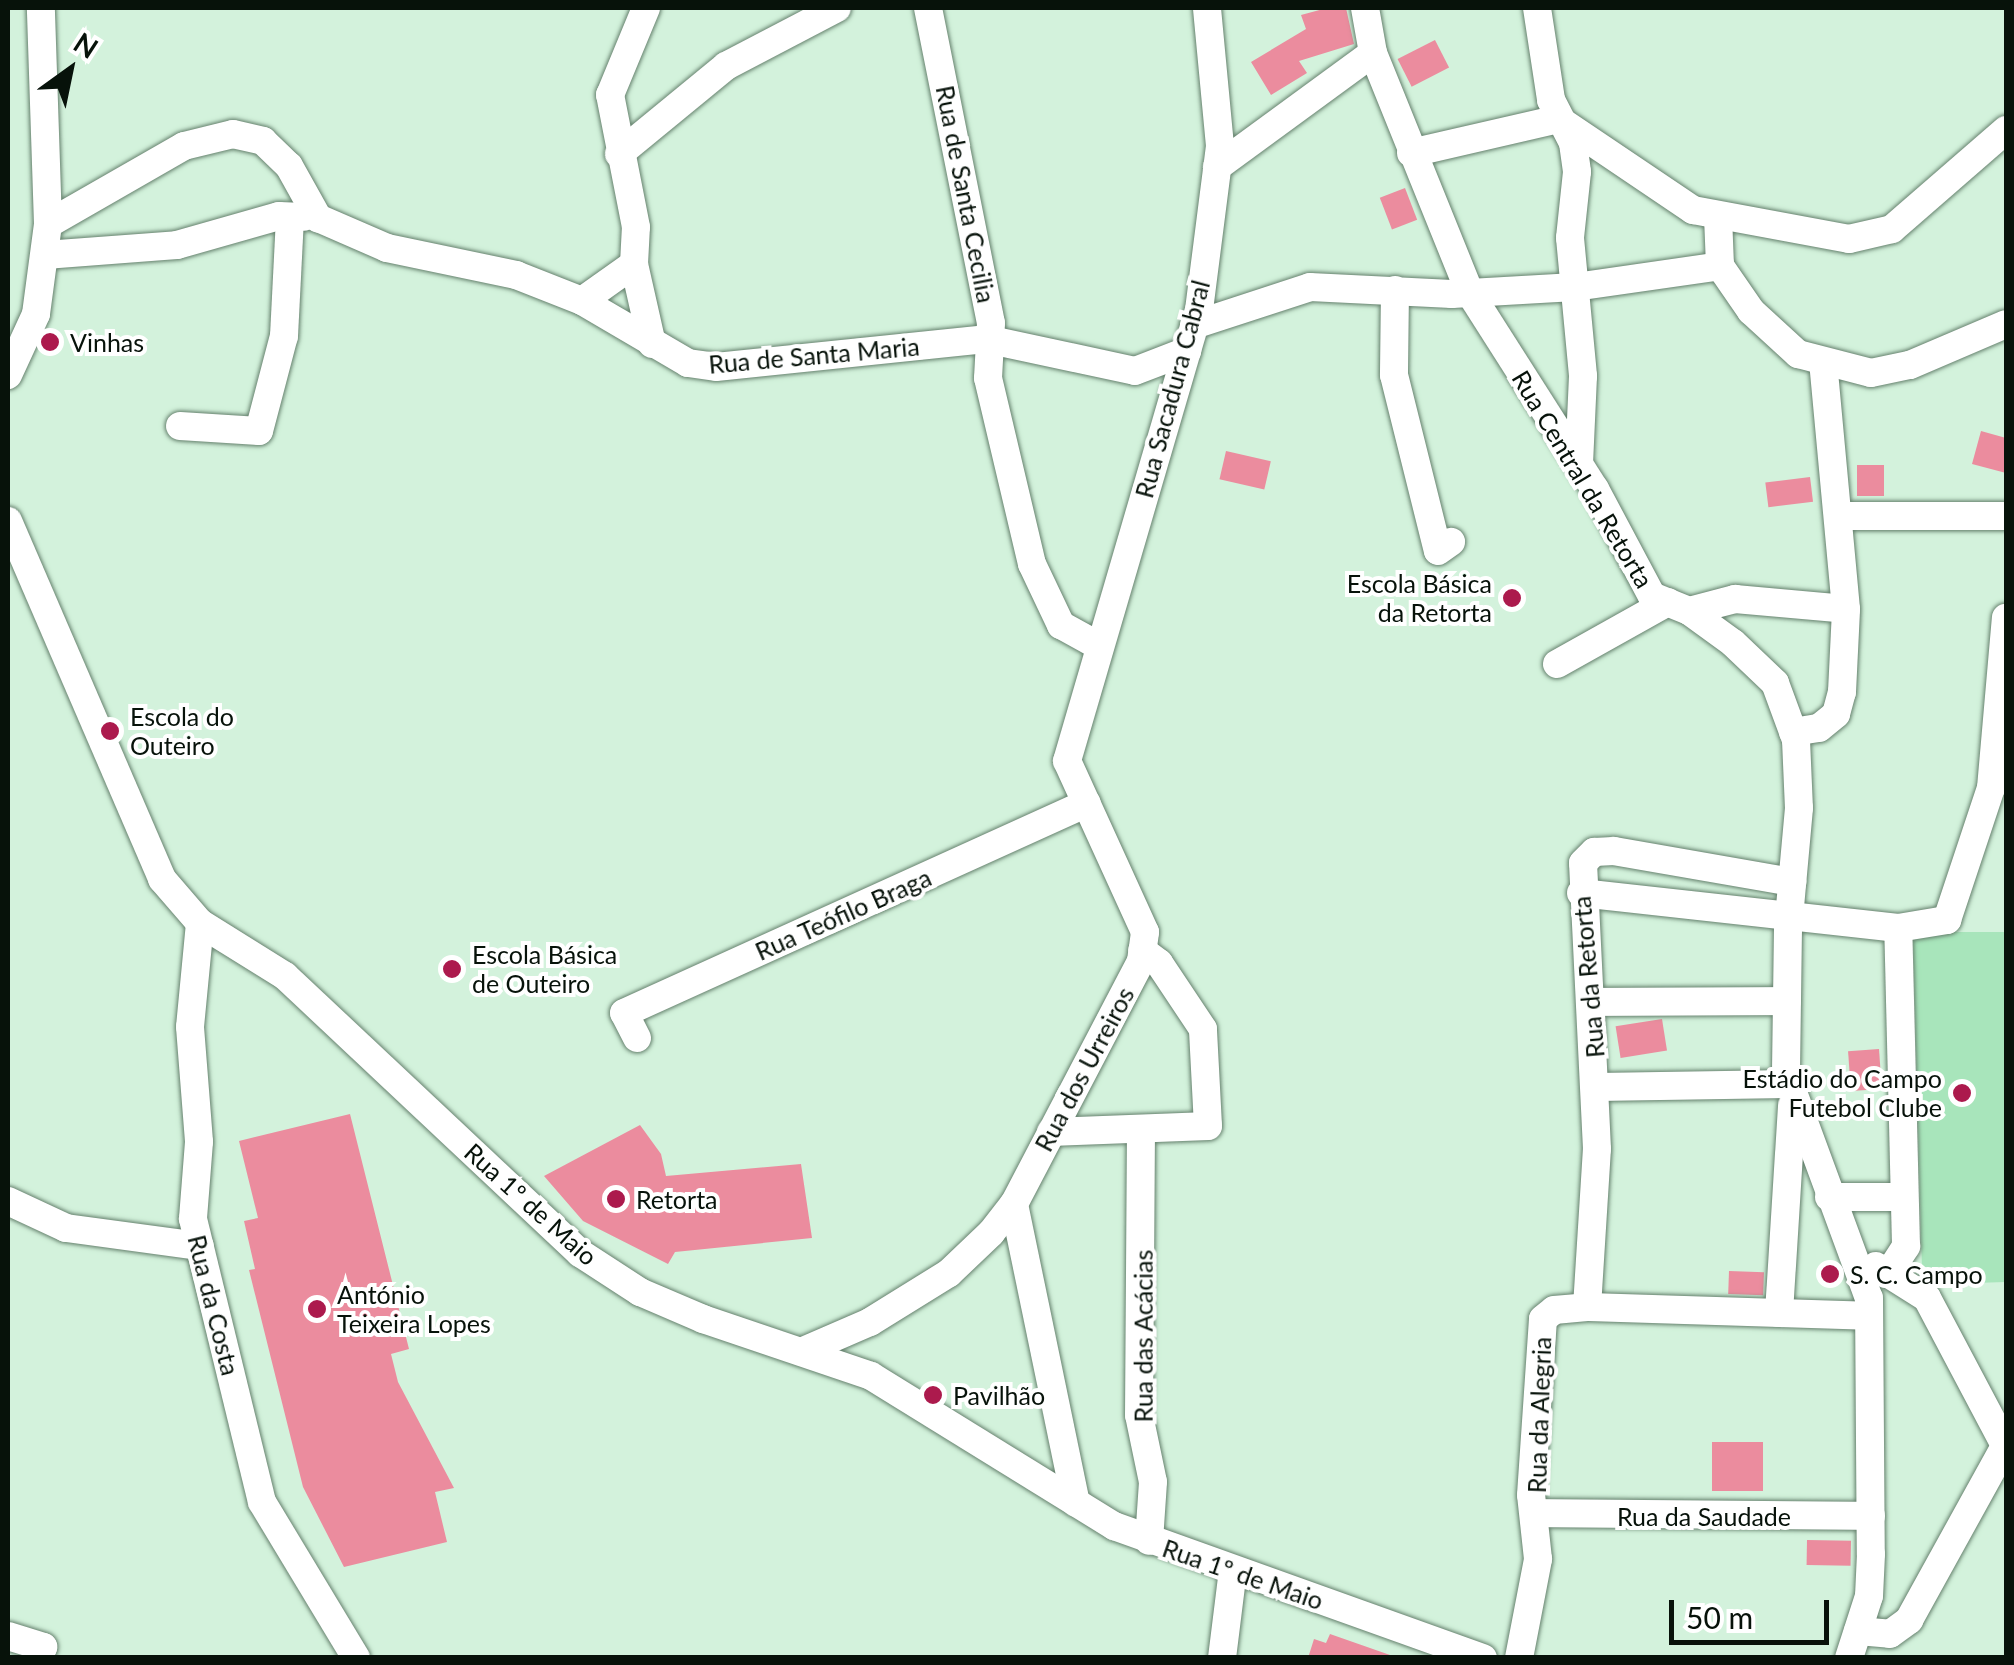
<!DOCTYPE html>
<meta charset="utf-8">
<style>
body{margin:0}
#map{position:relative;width:2014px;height:1665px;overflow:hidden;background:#d3f2dc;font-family:Lato,sans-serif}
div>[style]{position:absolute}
.green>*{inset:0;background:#a8e5bb}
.building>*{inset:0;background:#eb8c9e;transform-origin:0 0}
.roads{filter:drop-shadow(0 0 2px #65816d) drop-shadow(0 0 2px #65816d)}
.minor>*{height:28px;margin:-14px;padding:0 14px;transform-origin:14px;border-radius:14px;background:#fff}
.dots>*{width:28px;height:28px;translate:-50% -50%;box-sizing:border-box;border:5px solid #fff;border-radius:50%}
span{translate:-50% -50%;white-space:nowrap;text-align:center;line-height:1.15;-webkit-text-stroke:8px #fff;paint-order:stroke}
.street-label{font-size:25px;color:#07120a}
.poi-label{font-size:25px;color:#07120a}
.left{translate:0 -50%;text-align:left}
.right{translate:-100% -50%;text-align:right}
.frame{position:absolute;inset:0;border:10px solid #07120a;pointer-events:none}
.north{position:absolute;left:20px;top:20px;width:100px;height:100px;-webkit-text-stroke:8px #fff;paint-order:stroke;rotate:33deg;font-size:28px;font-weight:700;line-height:40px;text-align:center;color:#07120a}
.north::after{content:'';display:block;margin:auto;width:35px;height:45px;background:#07120a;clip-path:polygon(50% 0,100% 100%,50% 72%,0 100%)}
.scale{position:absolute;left:1669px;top:1600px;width:160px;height:45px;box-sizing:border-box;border:5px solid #07120a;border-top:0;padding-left:12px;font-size:30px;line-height:35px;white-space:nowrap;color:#07120a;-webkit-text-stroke:8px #fff;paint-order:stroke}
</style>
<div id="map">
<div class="green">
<i style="clip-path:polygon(1913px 932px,2006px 932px,2006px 1282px,1941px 1284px,1933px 1269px,1922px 1270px)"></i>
</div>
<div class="building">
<i style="clip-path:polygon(1327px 8px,1346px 8px,1354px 44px,1299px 61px,1307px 73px,1271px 95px,1251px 62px,1306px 29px,1301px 15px)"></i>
<i style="left:1435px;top:40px;width:31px;height:42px;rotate:63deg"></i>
<i style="left:1405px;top:188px;width:34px;height:27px;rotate:69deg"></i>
<i style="clip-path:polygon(1981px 431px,2006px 438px,2006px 473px,1972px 464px)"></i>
<i style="left:1226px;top:451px;width:46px;height:29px;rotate:13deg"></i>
<i style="left:1857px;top:465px;width:27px;height:31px"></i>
<i style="left:1810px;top:477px;width:25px;height:45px;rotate:83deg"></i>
<i style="left:1662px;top:1019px;width:32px;height:47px;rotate:81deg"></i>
<i style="left:1879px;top:1049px;width:40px;height:31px;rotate:86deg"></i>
<i style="clip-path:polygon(350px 1114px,409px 1349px,391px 1354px,398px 1382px,454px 1488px,435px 1492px,447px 1542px,344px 1567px,303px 1487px,249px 1270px,255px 1269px,244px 1221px,258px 1218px,239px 1141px)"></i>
<i style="clip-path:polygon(640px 1125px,661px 1154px,666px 1176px,801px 1164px,812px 1238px,675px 1252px,668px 1264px,583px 1221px,544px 1176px)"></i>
<i style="left:1729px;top:1271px;width:35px;height:23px;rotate:2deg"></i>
<i style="left:1712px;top:1442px;width:51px;height:49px"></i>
<i style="left:1807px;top:1540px;width:44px;height:25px;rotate:1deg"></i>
<i style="clip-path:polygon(1330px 1634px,1390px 1655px,1390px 1658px,1308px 1658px,1314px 1639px,1326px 1643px)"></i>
</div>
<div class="roads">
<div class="minor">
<i style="left:928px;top:8px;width:321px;rotate:78.7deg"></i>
<i style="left:991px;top:323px;width:55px;rotate:93.1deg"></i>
<i style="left:988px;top:378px;width:191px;rotate:76.7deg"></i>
<i style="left:1032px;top:564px;width:68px;rotate:64.6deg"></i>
<i style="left:1061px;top:625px;width:43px;rotate:28.9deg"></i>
<i style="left:1365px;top:8px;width:46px;rotate:79.9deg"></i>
<i style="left:1373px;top:53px;width:259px;rotate:68deg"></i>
<i style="left:1470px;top:293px;width:232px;rotate:57.5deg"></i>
<i style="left:1595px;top:489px;width:121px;rotate:62deg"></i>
<i style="left:1652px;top:596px;width:40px;rotate:22deg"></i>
<i style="left:1689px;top:611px;width:54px;rotate:36deg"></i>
<i style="left:1733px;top:643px;width:58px;rotate:43.6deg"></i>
<i style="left:1775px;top:683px;width:61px;rotate:69.8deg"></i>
<i style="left:1796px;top:740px;width:68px;rotate:87.5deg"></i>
<i style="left:1799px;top:808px;width:121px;rotate:95.2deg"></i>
<i style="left:1788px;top:928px;width:145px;rotate:90.8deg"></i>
<i style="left:1786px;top:1073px;width:240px;rotate:69.8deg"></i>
<i style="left:1869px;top:1298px;width:256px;rotate:89.6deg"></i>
<i style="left:1871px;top:1554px;width:42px;rotate:92.7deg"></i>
<i style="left:1869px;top:1596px;width:65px;rotate:107.9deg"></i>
<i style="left:1537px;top:8px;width:93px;rotate:81.3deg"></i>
<i style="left:1551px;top:100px;width:48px;rotate:62.9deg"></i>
<i style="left:1573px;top:143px;width:29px;rotate:82deg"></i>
<i style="left:1577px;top:172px;width:66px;rotate:96.1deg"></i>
<i style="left:1570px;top:238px;width:139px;rotate:84.6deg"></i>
<i style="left:1583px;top:376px;width:89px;rotate:92.6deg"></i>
<i style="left:1411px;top:153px;width:151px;rotate:-13deg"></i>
<i style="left:1558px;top:119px;width:163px;rotate:34deg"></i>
<i style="left:1693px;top:210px;width:159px;rotate:10.5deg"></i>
<i style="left:1849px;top:239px;width:44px;rotate:-13.1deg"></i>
<i style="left:1892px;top:229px;width:151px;rotate:-41deg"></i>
<i style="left:619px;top:154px;width:139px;rotate:-39.4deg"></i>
<i style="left:726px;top:66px;width:125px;rotate:-27.6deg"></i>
<i style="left:1217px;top:167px;width:193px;rotate:-36.2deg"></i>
<i style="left:1718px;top:216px;width:50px;rotate:87.7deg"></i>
<i style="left:1720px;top:266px;width:55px;rotate:55.4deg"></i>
<i style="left:1751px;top:311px;width:64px;rotate:42.5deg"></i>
<i style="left:1798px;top:354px;width:75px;rotate:14.6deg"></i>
<i style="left:1871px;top:373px;width:40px;rotate:-12deg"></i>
<i style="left:1910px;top:365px;width:104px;rotate:-23.1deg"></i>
<i style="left:48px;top:224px;width:157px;rotate:-29.8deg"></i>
<i style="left:184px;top:146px;width:50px;rotate:-13.8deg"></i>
<i style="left:233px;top:134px;width:31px;rotate:13deg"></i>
<i style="left:263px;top:141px;width:36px;rotate:44deg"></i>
<i style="left:289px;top:166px;width:60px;rotate:60.9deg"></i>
<i style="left:318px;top:218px;width:75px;rotate:23.5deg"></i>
<i style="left:387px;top:248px;width:132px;rotate:11.8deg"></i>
<i style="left:516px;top:275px;width:71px;rotate:21.5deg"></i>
<i style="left:582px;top:301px;width:123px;rotate:30.3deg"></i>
<i style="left:688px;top:363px;width:28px;rotate:8deg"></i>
<i style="left:716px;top:367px;width:271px;rotate:-5.9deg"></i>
<i style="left:986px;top:339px;width:152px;rotate:12.1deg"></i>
<i style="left:1135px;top:371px;width:56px;rotate:-21deg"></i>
<i style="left:45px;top:255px;width:132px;rotate:-4.3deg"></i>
<i style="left:177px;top:245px;width:106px;rotate:-15.9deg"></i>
<i style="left:279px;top:216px;width:25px;rotate:2deg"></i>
<i style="left:634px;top:264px;width:82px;rotate:77.3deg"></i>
<i style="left:1395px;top:290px;width:85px;rotate:90.7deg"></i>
<i style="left:1394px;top:375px;width:181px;rotate:76deg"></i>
<i style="left:1438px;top:551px;width:16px;rotate:-35deg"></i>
<i style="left:582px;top:301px;width:64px;rotate:-35.4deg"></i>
<i style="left:634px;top:264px;width:37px;rotate:-87deg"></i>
<i style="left:636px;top:227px;width:135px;rotate:-101.1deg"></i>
<i style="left:610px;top:95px;width:94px;rotate:-67.5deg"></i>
<i style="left:1194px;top:325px;width:122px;rotate:-18.1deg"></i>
<i style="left:1310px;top:287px;width:142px;rotate:2.8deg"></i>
<i style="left:1452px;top:294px;width:123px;rotate:-3.3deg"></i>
<i style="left:1575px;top:287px;width:147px;rotate:-8.2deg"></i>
<i style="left:8px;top:375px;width:67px;rotate:-65.3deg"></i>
<i style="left:36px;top:314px;width:91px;rotate:-82.4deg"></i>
<i style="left:48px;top:224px;width:216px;rotate:-91.9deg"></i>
<i style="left:180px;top:426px;width:79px;rotate:3.6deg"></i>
<i style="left:259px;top:431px;width:98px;rotate:-75.3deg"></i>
<i style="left:284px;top:336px;width:119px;rotate:-87.1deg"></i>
<i style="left:1840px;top:516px;width:166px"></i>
<i style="left:8px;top:521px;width:390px;rotate:66.7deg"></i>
<i style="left:162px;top:879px;width:58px;rotate:49.2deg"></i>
<i style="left:200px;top:923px;width:100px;rotate:31.9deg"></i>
<i style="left:285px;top:976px;width:405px;rotate:43.2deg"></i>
<i style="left:580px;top:1253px;width:72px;rotate:33deg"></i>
<i style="left:640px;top:1292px;width:69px;rotate:23.2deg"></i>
<i style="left:703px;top:1319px;width:177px;rotate:18.7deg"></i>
<i style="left:871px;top:1376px;width:286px;rotate:31.7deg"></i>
<i style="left:1114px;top:1526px;width:392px;rotate:19.7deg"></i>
<i style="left:1689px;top:611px;width:48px;rotate:-14.6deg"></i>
<i style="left:1735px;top:599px;width:111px;rotate:5.1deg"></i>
<i style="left:1557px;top:664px;width:127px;rotate:-29.2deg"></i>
<i style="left:1793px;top:732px;width:26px;rotate:-9deg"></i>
<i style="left:1819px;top:728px;width:22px;rotate:-39deg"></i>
<i style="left:1836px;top:714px;width:23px;rotate:-75deg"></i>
<i style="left:1842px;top:692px;width:83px;rotate:-87.2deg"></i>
<i style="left:1846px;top:609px;width:247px;rotate:-95.3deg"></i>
<i style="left:1581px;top:893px;width:319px;rotate:6.3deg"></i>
<i style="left:1898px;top:928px;width:50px;rotate:-9.3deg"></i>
<i style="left:1947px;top:920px;width:139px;rotate:-71.6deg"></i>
<i style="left:1991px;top:788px;width:171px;rotate:-85deg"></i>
<i style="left:200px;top:923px;width:104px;rotate:95.5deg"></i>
<i style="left:190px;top:1027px;width:115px;rotate:85.5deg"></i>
<i style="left:199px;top:1142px;width:77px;rotate:94.5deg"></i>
<i style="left:193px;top:1219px;width:291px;rotate:76.3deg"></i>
<i style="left:262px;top:1502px;width:182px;rotate:58.9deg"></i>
<i style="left:1594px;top:1002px;width:193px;rotate:-0.3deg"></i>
<i style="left:637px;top:1038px;width:28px;rotate:-117deg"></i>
<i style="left:624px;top:1013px;width:508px;rotate:-24.4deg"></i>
<i style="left:1595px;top:1087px;width:195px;rotate:-0.9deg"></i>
<i style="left:1141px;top:1129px;width:286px;rotate:90.4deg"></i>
<i style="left:1139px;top:1415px;width:68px;rotate:78.2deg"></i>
<i style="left:1153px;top:1482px;width:59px;rotate:93.9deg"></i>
<i style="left:1051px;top:1132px;width:157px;rotate:-2.2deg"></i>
<i style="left:1208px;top:1126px;width:97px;rotate:-93deg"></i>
<i style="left:1203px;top:1029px;width:79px;rotate:-123.7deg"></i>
<i style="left:1159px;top:963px;width:21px;rotate:-143deg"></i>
<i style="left:1829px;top:1197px;width:74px"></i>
<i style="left:8px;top:1201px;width:64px;rotate:25deg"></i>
<i style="left:66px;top:1228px;width:135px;rotate:7.7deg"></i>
<i style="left:1014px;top:1204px;width:305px;rotate:78.3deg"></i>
<i style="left:1876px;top:1266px;width:60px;rotate:32.1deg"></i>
<i style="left:1927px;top:1298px;width:169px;rotate:62.1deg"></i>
<i style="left:1890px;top:1271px;width:30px;rotate:-57deg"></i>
<i style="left:1906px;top:1246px;width:318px;rotate:-91.4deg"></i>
<i style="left:1587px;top:1307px;width:158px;rotate:-86.4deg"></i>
<i style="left:1597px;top:1149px;width:286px;rotate:-92.8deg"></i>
<i style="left:1583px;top:863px;width:16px;rotate:-45deg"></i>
<i style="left:1594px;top:852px;width:20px;rotate:-3deg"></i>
<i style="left:1614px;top:851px;width:181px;rotate:9.9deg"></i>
<i style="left:1779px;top:1313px;width:208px;rotate:-86.4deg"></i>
<i style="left:803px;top:1351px;width:73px;rotate:-23.4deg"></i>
<i style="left:870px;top:1322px;width:93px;rotate:-31.8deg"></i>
<i style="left:949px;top:1273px;width:58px;rotate:-43.6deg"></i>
<i style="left:991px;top:1233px;width:37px;rotate:-52deg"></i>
<i style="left:1014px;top:1204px;width:274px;rotate:-62.4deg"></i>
<i style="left:1141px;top:961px;width:29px;rotate:-82deg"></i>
<i style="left:1145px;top:932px;width:188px;rotate:-114.5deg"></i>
<i style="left:1067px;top:761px;width:470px;rotate:-73.7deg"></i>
<i style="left:1199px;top:310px;width:165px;rotate:-82.7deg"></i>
<i style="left:1220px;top:146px;width:139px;rotate:-95.4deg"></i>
<i style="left:1538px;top:1513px;width:333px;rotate:0.5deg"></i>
<i style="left:1858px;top:1631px;width:32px;rotate:5deg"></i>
<i style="left:1890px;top:1634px;width:24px;rotate:-36deg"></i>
<i style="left:1909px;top:1620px;width:199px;rotate:-61.1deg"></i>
<i style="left:8px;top:1636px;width:37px;rotate:17deg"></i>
<i style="left:43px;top:1647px;width:12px;rotate:110deg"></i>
<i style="left:1222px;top:1658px;width:89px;rotate:-82.9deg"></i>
<i style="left:1519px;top:1658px;width:101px;rotate:-79.1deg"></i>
<i style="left:1538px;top:1559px;width:64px;rotate:-96.2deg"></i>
<i style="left:1531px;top:1495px;width:176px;rotate:-86.1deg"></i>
<i style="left:1543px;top:1319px;width:14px;rotate:-39deg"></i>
<i style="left:1554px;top:1310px;width:33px;rotate:-5deg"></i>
<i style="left:1587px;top:1307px;width:282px;rotate:1.8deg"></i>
</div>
</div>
<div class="dots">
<i style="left:50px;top:342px;background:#ac1a4d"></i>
<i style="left:1512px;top:598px;background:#ac1a4d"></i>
<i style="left:110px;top:731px;background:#ac1a4d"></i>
<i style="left:452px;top:969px;background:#ac1a4d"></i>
<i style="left:1962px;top:1093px;background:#ac1a4d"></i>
<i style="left:616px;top:1199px;background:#ac1a4d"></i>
<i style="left:1830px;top:1274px;background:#ac1a4d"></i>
<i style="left:317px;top:1309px;background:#ac1a4d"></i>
<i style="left:933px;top:1395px;background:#ac1a4d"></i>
</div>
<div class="street-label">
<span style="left:966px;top:194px;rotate:79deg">Rua de Santa Cecilia</span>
<span style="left:814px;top:355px;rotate:-5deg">Rua de Santa Maria</span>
<span style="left:1172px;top:389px;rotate:-75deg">Rua Sacadura Cabral</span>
<span style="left:1583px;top:479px;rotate:59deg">Rua Central da Retorta</span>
<span style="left:843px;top:914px;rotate:-24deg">Rua Teófilo Braga</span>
<span style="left:1588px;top:977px;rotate:-95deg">Rua da Retorta</span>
<span style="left:1084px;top:1069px;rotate:-62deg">Rua dos Urreiros</span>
<span style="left:531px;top:1204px;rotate:42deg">Rua 1º de Maio</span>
<span style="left:214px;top:1305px;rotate:76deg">Rua da Costa</span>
<span style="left:1143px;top:1336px;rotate:-90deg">Rua das Acácias</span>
<span style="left:1539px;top:1415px;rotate:-88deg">Rua da Alegria</span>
<span style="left:1704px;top:1516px">Rua da Saudade</span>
<span style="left:1243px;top:1574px;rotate:19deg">Rua 1º de Maio</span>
</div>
<div class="poi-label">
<span class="left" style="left:70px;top:342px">Vinhas</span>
<span class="right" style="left:1492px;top:598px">Escola Básica<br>da Retorta</span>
<span class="left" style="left:130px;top:731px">Escola do<br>Outeiro</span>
<span class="left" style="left:472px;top:969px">Escola Básica<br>de Outeiro</span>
<span class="right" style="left:1942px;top:1093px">Estádio do Campo<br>Futebol Clube</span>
<span class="left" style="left:636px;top:1199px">Retorta</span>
<span class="left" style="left:1850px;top:1274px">S. C. Campo</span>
<span class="left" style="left:337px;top:1309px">António<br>Teixeira Lopes</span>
<span class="left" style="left:953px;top:1395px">Pavilhão</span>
</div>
<div class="frame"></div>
<div class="north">N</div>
<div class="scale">50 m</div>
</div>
